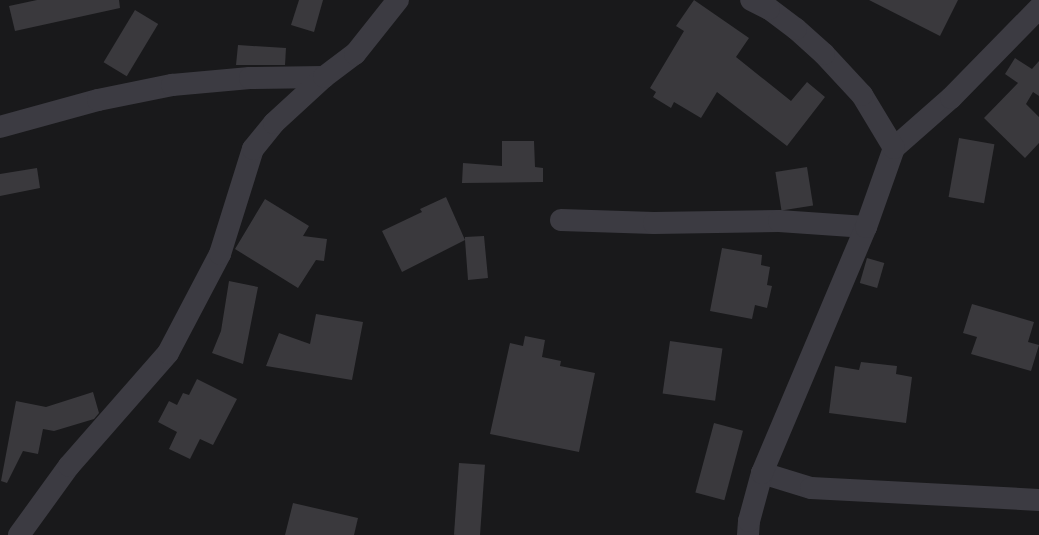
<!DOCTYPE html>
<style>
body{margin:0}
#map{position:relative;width:1039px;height:535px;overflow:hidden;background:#19191b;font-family:"Varela Round",sans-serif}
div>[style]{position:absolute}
.building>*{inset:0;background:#3a393d;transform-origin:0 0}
.minor>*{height:22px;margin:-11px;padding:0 11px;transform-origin:11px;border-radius:11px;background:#3c3b42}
span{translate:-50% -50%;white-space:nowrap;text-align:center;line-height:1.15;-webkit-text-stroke:3px #141416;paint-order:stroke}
</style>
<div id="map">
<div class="building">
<i style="clip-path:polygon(37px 0,119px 0,120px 8px,15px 31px,9px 6px)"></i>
<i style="clip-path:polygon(299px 0,323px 0,314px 32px,291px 25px)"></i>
<i style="clip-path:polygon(694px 0,749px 38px,736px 57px,791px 101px,807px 82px,825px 97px,787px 146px,717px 92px,701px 118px,674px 102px,671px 108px,653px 97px,656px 92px,650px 88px,684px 31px,676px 26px)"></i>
<i style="clip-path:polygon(869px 0,958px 0,940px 36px)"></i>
<i style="left:135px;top:10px;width:27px;height:61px;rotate:31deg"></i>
<i style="clip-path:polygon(238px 45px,286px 48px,285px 65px,236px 65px)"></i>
<i style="clip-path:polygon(1015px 58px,1032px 69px,1039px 61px,1039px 96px,1033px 92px,1026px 104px,1039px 117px,1039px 143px,1025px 158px,984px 118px,1018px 83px,1005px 74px)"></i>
<i style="left:959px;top:138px;width:36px;height:60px;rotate:10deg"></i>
<i style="clip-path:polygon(502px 141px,534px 141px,535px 167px,543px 168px,543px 182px,462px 183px,463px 163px,502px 166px)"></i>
<i style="left:807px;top:167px;width:39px;height:32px;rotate:81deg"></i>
<i style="clip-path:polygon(37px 168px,40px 188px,0 196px,0 174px)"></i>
<i style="clip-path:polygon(446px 197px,465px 240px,465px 237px,484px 236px,488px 278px,468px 280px,465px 240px,402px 272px,382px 231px,422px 212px,420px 209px)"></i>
<i style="clip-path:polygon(265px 199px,309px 226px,303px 236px,327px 239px,324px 261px,316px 260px,298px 288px,235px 249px)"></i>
<i style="clip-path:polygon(722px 248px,762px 255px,761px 265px,770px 267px,767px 285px,772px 286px,767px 308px,755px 305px,752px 319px,710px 311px)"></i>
<i style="left:867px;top:258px;width:18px;height:26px;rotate:16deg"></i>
<i style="clip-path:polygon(229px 281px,258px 287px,243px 364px,212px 353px,221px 331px)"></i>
<i style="clip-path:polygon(972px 304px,1034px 322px,1028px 342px,1039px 345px,1031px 371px,971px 354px,977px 337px,963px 333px)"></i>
<i style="clip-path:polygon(316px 314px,363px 322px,352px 380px,266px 366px,279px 333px,310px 344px)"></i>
<i style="clip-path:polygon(525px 336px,545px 340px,542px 357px,561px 361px,560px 366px,595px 373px,579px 452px,490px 434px,510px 343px,523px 346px)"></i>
<i style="left:670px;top:341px;width:53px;height:53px;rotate:8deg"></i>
<i style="clip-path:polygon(861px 362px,897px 366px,896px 374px,912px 377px,906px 423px,829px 413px,835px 366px,859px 370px)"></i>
<i style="clip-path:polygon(197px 379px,237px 399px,213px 445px,200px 439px,190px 459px,169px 449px,177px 432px,158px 422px,169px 401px,177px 405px,183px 393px,189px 395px)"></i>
<i style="clip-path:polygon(93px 392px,99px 413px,94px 419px,54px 431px,43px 429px,38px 454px,23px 451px,7px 483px,1px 481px,16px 401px,46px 407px)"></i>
<i style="left:714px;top:423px;width:30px;height:72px;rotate:15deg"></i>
<i style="left:459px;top:463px;width:26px;height:72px;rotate:4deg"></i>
<i style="clip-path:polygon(293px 503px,358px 518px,354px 535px,285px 535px)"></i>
</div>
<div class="minor">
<i style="left:0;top:127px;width:102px;rotate:-15.4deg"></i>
<i style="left:98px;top:100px;width:76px;rotate:-11.5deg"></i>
<i style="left:172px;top:85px;width:78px;rotate:-5.1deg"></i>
<i style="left:250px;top:78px;width:74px;rotate:-0.8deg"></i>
<i style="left:894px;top:148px;width:76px;rotate:-41.3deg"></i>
<i style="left:951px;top:98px;width:126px;rotate:-45.6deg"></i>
<i style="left:561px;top:220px;width:93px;rotate:1.8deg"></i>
<i style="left:654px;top:223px;width:125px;rotate:-0.9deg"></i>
<i style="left:779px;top:221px;width:87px;rotate:3.9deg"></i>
<i style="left:762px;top:473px;width:51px;rotate:17deg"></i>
<i style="left:811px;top:488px;width:228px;rotate:3deg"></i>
<i style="left:19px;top:535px;width:85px;rotate:-54.1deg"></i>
<i style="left:69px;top:466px;width:150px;rotate:-48.8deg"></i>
<i style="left:168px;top:353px;width:112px;rotate:-62.3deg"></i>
<i style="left:220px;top:254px;width:110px;rotate:-72.6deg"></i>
<i style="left:253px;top:149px;width:33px;rotate:-51deg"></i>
<i style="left:274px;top:123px;width:68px;rotate:-42.6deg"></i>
<i style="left:324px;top:77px;width:39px;rotate:-37deg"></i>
<i style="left:355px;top:54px;width:69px;rotate:-51.5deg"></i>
<i style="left:748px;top:535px;width:14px;rotate:-86deg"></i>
<i style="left:749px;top:521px;width:50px;rotate:-74.8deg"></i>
<i style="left:762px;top:473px;width:267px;rotate:-67.1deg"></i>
<i style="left:866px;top:227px;width:84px;rotate:-70.5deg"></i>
<i style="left:894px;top:148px;width:62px;rotate:-121.1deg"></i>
<i style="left:862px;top:95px;width:56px;rotate:-132.8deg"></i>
<i style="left:824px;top:54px;width:38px;rotate:-138deg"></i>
<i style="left:796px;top:29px;width:34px;rotate:-143deg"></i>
<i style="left:769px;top:9px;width:20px;rotate:-153deg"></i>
</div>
</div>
